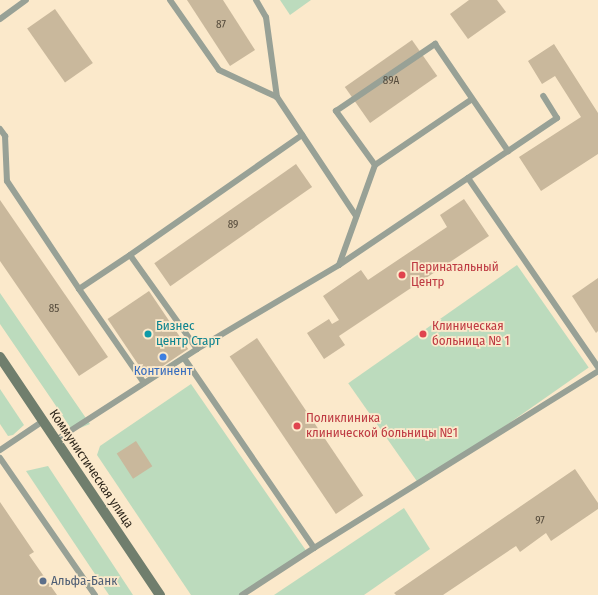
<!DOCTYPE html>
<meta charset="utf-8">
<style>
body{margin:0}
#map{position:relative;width:598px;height:595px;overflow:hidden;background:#fbe9cb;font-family:"Fira Sans Condensed",sans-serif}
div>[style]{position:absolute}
.green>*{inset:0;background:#bcdbbd;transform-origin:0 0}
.building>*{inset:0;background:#c9b89c;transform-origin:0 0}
.lane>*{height:6px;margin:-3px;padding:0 3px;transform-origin:3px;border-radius:3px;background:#98a196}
.secondary>*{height:10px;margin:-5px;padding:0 5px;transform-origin:5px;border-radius:5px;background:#707e6d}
.dots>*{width:11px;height:11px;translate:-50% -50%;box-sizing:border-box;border:2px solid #fbe9cb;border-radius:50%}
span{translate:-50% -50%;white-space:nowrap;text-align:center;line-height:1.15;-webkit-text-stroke:3.5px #fbe9cb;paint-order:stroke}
.number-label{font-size:11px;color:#554b3c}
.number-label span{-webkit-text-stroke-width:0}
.health-label{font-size:13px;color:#be3a42}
.left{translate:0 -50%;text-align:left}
.culture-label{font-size:13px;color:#0d838f}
.shop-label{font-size:13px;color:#366cbe}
.street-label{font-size:13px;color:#2e271c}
.service-label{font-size:13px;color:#4e5e75}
</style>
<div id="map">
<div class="green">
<i style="clip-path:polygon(280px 0,311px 0,290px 15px)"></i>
<i style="left:517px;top:265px;width:125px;height:206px;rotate:55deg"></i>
<i style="clip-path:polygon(0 293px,90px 424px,80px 428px,70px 427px,52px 400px,0 324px)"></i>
<i style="clip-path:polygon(191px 384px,307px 552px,243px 595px,191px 595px,97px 455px,100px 446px)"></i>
<i style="clip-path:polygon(0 389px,24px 425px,13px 435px,8px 436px,0 424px)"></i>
<i style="clip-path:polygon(48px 466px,133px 595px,109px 595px,26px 471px)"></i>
<i style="clip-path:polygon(404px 508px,430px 549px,364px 595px,274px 595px)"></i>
</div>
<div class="building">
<i style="clip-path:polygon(187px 0,223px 0,255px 50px,230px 66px)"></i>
<i style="clip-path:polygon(469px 0,497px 0,506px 12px,468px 39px,450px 14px)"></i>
<i style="left:55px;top:9px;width:66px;height:34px;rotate:55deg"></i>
<i style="left:412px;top:40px;width:44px;height:82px;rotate:55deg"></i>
<i style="clip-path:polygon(554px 44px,598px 113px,598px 154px,541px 191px,519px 157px,581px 117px,555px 76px,542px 84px,528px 61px)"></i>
<i style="left:296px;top:164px;width:28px;height:173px;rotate:55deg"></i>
<i style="clip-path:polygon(464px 199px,489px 236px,339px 336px,345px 345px,324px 359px,307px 333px,329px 319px,332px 324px,339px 320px,323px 296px,361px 270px,368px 280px,447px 227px,440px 215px)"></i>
<i style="clip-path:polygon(0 200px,108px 357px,79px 376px,0 261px)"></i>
<i style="clip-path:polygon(598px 278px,598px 331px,596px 333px,572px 296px)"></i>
<i style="left:149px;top:291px;width:70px;height:50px;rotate:56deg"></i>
<i style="left:257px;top:338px;width:190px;height:33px;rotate:56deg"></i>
<i style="left:136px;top:441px;width:30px;height:23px;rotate:57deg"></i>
<i style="clip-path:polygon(575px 469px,598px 503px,598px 509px,551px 541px,546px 533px,520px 552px,516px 546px,443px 595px,396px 595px,394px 593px)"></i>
<i style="clip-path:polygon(0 502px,34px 552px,29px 555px,57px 595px,0 595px)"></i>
</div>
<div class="lane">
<i style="left:170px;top:0;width:85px;rotate:55deg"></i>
<i style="left:219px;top:70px;width:64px;rotate:25deg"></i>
<i style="left:256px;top:0;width:20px;rotate:60deg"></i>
<i style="left:266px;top:17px;width:81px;rotate:82.2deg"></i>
<i style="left:277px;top:97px;width:143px;rotate:56.4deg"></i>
<i style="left:0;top:19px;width:32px;rotate:-36deg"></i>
<i style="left:0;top:129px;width:9px;rotate:54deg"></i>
<i style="left:5px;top:136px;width:45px;rotate:87.5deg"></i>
<i style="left:7px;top:181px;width:130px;rotate:56.3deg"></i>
<i style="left:79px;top:289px;width:61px;rotate:-33.7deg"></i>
<i style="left:375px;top:165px;width:67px;rotate:-125.8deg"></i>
<i style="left:336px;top:111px;width:120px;rotate:-34.1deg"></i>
<i style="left:435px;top:44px;width:130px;rotate:55.7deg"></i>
<i style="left:468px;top:178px;width:229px;rotate:55.5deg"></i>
<i style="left:339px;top:265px;width:106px;rotate:-70.2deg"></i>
<i style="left:375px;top:165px;width:117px;rotate:-34.2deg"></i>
<i style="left:79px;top:289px;width:114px;rotate:55.3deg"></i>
<i style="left:197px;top:349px;width:115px;rotate:-125.5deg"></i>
<i style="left:130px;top:255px;width:210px;rotate:-34.9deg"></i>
<i style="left:184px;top:358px;width:230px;rotate:55.6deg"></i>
<i style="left:314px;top:548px;width:86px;rotate:146.9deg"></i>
<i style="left:56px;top:440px;width:168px;rotate:-32.8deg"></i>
<i style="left:197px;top:349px;width:165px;rotate:-30.6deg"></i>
<i style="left:339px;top:265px;width:263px;rotate:-34deg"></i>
<i style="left:557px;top:118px;width:26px;rotate:-122deg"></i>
<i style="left:0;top:450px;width:52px;rotate:-34deg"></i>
<i style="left:0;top:458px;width:167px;rotate:55.3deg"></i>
<i style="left:314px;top:548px;width:335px;rotate:-31.9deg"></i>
</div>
<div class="secondary">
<i style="left:0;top:357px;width:287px;rotate:56.1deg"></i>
</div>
<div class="dots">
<i style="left:402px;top:275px;background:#e0444e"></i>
<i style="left:148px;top:334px;background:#0f9aa8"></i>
<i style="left:423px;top:334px;background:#e0444e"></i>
<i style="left:163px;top:357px;background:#3f7fe0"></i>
<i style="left:297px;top:426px;background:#e0444e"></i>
<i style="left:43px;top:581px;background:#5c6f8a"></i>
</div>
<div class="number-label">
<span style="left:221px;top:25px">87</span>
<span style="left:391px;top:81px">89А</span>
<span style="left:233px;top:225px">89</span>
<span style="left:54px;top:309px">85</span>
<span style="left:540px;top:521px">97</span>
</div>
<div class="health-label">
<span class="left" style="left:411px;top:275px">Перинатальный<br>Центр</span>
<span class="left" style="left:432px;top:334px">Клиническая<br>больница № 1</span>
<span class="left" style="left:306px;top:426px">Поликлиника<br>клинической больницы №1</span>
</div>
<div class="culture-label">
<span class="left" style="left:156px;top:334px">Бизнес<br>центр Старт</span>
</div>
<div class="shop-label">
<span style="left:163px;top:371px">Континент</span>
</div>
<div class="street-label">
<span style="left:91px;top:469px;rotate:56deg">Коммунистическая улица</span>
</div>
<div class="service-label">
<span class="left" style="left:51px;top:581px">Альфа-Банк</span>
</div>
</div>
